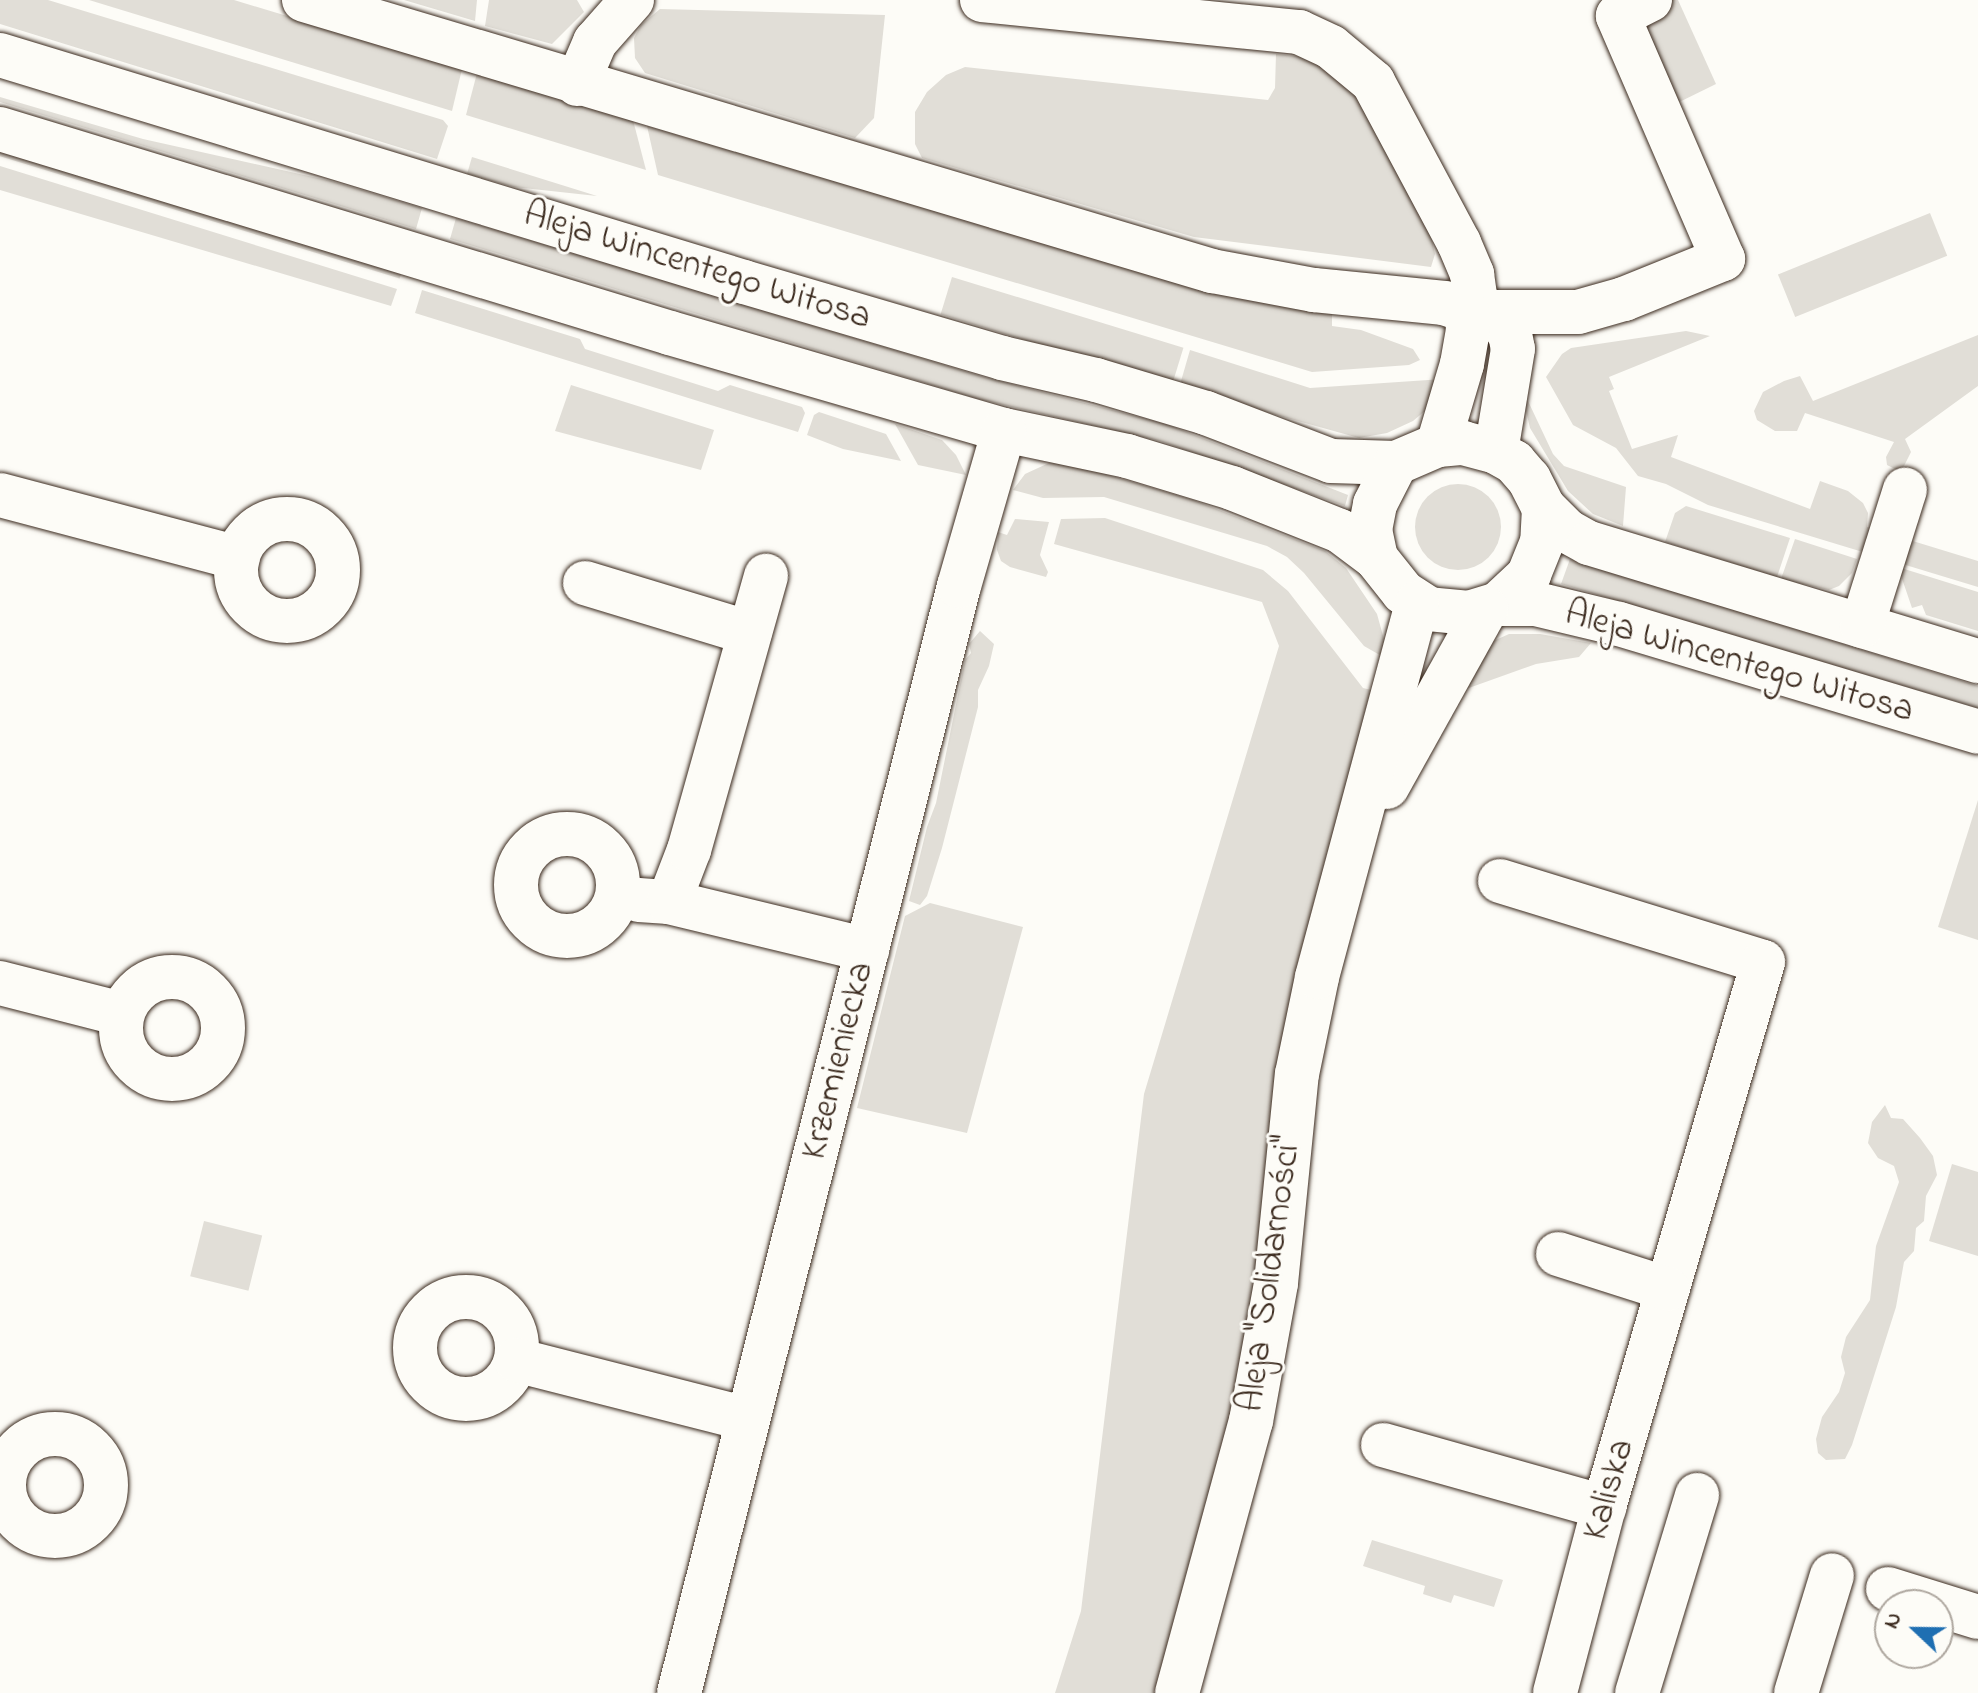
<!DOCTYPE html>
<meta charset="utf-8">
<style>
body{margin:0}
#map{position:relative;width:1978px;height:1693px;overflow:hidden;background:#fdfcf7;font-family:"Indie Flower",sans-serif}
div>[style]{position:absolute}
.green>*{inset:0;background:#e1ded7;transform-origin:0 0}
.round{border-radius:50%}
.roads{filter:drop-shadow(0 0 2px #3b2a1e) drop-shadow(0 0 2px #3b2a1e)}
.minor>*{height:44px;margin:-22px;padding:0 22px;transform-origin:22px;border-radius:22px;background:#fdfcf7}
.minor>.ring{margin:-22px;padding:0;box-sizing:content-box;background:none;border:44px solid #fdfcf7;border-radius:50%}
span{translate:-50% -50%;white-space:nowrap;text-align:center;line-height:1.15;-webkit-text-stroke:6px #fdfcf7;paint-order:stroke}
.street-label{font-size:36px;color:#3b2a1e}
.north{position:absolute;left:1874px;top:1589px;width:80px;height:80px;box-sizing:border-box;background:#fdfcf7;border:2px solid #afa8a0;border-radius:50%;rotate:292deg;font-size:22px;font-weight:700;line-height:32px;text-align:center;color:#3b2a1e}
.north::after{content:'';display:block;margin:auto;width:28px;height:36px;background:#1f6fb2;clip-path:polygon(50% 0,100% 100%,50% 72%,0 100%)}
</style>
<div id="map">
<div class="green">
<i style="clip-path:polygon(0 0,48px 0,443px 120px,448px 126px,437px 159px,0 24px)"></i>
<i style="clip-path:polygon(89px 0,234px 0,462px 69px,452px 111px)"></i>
<i style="clip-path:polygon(404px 0,477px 0,475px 21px)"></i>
<i style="clip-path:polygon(489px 0,577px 0,584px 12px,552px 44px,485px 26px)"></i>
<i style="clip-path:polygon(1611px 0,1678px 0,1716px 84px,1659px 112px)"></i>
<i style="clip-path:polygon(660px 9px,885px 15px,874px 118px,855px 138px,645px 73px,635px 58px,634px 38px,641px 25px)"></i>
<i style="clip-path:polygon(1276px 54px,1304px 57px,1342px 77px,1379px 122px,1431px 236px,1435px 254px,1431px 267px,1194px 237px,922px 158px,915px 144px,915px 112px,927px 92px,946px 75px,965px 67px,1268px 100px,1275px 88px)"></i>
<i style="clip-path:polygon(477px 73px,633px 120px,646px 170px,466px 115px)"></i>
<i style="clip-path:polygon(0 97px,143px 139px,331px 181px,422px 208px,416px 229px,0 102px)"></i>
<i style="clip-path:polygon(647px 126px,1039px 242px,1332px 313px,1332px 326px,1361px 330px,1413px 349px,1420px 360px,1409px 365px,1312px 372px,658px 175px)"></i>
<i style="left:0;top:149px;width:420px;height:7px;rotate:17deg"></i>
<i style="clip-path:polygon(472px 157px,597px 196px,514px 187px,467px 174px)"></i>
<i style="clip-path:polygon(0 166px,397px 289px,391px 306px,0 190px)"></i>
<i style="left:1930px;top:213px;width:46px;height:164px;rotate:68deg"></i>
<i style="clip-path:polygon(456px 218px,984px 377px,1166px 424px,1348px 495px,1345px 506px,1160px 441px,978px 399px,450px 239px)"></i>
<i style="left:952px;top:277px;width:242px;height:39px;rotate:17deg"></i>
<i style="clip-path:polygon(422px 290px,580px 339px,585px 349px,718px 391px,730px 385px,802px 407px,805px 413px,798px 432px,415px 313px)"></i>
<i style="clip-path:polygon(1686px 331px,1710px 336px,1609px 377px,1614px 389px,1609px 391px,1632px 449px,1678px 435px,1671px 457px,1810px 509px,1820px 481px,1848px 491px,1863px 503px,1868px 513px,1867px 527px,1978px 561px,1978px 587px,1708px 505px,1666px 484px,1638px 476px,1616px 448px,1573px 425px,1546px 377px,1562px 354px,1571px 348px)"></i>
<i style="clip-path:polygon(1978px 335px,1978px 386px,1905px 439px,1911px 452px,1904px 466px,1897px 470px,1887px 465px,1886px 457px,1894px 442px,1805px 413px,1797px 431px,1775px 431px,1757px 420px,1754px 411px,1763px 392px,1784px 381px,1800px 376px,1813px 401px)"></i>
<i style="clip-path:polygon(1190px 350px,1310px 388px,1443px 379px,1426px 410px,1413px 421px,1387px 433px,1359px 438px,1179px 388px)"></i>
<i style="clip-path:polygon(571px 385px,714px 430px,701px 470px,555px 431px)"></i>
<i style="clip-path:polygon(1523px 398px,1528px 401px,1553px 454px,1564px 466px,1626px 487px,1623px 526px,1593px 514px,1568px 491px,1530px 428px)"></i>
<i style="clip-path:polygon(819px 412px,886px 434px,901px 461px,843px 449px,807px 435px,814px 415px)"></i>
<i style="clip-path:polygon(895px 424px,942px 440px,956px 455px,966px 475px,918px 465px)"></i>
<i style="clip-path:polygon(1051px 462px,1092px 470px,1193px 500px,1325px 551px,1346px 568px,1377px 614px,1385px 643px,1385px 658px,1364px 646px,1304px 573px,1287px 557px,1267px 546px,1104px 497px,1043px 498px,1013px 490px,1025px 474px)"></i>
<i class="round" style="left:1415px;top:484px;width:86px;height:86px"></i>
<i style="clip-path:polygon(1686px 506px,1790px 538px,1777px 577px,1665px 542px,1675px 513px)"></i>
<i style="clip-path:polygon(1105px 518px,1263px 570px,1288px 591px,1363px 688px,1379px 692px,1273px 1100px,1250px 1319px,1234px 1406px,1156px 1693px,1055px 1693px,1081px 1611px,1144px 1094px,1279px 646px,1262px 602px,1054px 544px,1061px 519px)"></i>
<i style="clip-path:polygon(1015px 519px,1049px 522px,1040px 555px,1048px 572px,1046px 577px,1010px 567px,1001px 561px,997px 550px,998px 532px,1007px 535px)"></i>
<i style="clip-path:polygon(1795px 539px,1857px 559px,1852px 573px,1839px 586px,1829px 590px,1781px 579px)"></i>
<i style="clip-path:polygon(1570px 559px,1978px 686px,1978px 708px,1561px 584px)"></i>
<i style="clip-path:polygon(1898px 567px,1978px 592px,1978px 631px,1926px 615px,1922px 605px,1912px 608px)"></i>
<i style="clip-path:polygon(980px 631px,994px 644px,989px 666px,978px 690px,978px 707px,942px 848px,927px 896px,920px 905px,909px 901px,927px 827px,936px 803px,965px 660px,971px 653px,969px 644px)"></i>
<i style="clip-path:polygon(1509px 634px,1540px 634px,1591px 643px,1579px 657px,1536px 664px,1466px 689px,1489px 643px)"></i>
<i style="clip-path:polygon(1978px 800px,1978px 940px,1938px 927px)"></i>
<i style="clip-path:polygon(930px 903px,1023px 927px,967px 1133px,857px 1108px,905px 916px)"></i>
<i style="clip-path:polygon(1885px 1105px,1891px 1118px,1903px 1119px,1920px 1138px,1933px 1156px,1937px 1175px,1926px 1196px,1924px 1221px,1916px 1228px,1914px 1251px,1904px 1262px,1896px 1307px,1852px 1445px,1845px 1459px,1826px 1460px,1818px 1453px,1816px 1439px,1822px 1417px,1839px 1392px,1845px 1373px,1841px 1357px,1846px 1337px,1870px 1300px,1876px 1246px,1899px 1182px,1894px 1166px,1878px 1158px,1868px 1143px,1872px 1122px)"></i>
<i style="clip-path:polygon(1952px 1164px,1978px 1172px,1978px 1256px,1929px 1241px)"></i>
<i style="left:204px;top:1221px;width:60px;height:57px;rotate:14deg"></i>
<i style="clip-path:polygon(1372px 1540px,1503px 1580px,1494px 1607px,1454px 1595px,1451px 1603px,1423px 1594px,1425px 1586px,1363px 1566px)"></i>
</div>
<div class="roads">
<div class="minor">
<i style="left:304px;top:0;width:948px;rotate:16.62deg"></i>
<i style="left:1212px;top:271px;width:104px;rotate:10.6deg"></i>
<i style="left:1314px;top:290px;width:131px;rotate:5.7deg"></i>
<i style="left:1444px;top:303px;width:60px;rotate:18.4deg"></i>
<i style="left:1501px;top:322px;width:15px;rotate:53deg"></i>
<i style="left:1510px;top:334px;width:15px;rotate:79deg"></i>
<i style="left:1513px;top:349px;width:104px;rotate:99.4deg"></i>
<i style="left:982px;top:0;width:319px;rotate:5.8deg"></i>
<i style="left:1299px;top:32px;width:35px;rotate:25deg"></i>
<i style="left:1331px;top:47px;width:55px;rotate:39.8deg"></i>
<i style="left:1373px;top:82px;width:183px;rotate:61.9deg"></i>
<i style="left:1459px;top:243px;width:34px;rotate:67deg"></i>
<i style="left:1472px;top:274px;width:21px;rotate:82deg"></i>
<i style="left:1475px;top:295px;width:19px;rotate:115deg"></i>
<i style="left:0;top:55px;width:778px;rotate:16.97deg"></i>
<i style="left:744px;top:282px;width:269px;rotate:16.4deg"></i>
<i style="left:1002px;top:358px;width:97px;rotate:13.2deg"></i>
<i style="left:1096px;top:380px;width:115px;rotate:16.7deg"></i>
<i style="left:1206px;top:413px;width:134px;rotate:21deg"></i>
<i style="left:1331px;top:461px;width:65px;rotate:1.8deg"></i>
<i style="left:577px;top:84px;width:46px;rotate:-66.8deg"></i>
<i style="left:595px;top:42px;width:56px;rotate:-48.6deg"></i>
<i style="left:0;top:129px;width:700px;rotate:16.93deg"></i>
<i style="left:670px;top:333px;width:348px;rotate:16.2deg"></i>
<i style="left:1004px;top:430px;width:126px;rotate:11.9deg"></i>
<i style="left:1127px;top:456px;width:110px;rotate:16.9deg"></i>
<i style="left:1232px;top:488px;width:116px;rotate:21.7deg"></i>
<i style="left:1340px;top:531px;width:45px;rotate:36.9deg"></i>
<i style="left:1473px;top:312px;width:105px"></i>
<i style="left:1578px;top:312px;width:48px;rotate:-15.8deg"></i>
<i style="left:1624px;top:299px;width:107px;rotate:-22deg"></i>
<i style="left:1723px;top:259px;width:265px;rotate:-113.4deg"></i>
<i style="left:1618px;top:16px;width:36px;rotate:-27deg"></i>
<i style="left:1463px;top:443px;width:34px;rotate:15deg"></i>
<i style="left:1496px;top:452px;width:21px;rotate:29deg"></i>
<i style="left:1514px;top:462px;width:23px;rotate:49deg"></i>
<i style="left:1529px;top:479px;width:33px;rotate:63deg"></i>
<i style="left:1544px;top:508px;width:34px;rotate:93deg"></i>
<i style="left:1542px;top:542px;width:35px;rotate:112deg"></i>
<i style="left:1529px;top:575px;width:42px;rotate:136.9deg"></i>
<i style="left:1498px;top:604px;width:30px;rotate:163deg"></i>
<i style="left:1469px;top:613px;width:40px;rotate:-174.3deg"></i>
<i style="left:1429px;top:609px;width:31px;rotate:-147deg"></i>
<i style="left:1403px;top:592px;width:43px;rotate:-128.5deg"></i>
<i style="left:1376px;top:558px;width:29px;rotate:-102deg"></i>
<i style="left:1370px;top:530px;width:26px;rotate:-79deg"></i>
<i style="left:1375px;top:504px;width:46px;rotate:-62.9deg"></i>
<i style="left:1396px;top:463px;width:46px;rotate:-23.2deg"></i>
<i style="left:1438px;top:445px;width:25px;rotate:-5deg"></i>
<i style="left:1438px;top:445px;width:84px;rotate:-73.5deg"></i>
<i style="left:1462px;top:364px;width:34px;rotate:-80deg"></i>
<i style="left:1468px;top:331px;width:19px;rotate:-93deg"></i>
<i style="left:0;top:495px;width:246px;rotate:14.8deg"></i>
<i style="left:1544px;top:508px;width:33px;rotate:45deg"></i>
<i style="left:1567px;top:531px;width:25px;rotate:29deg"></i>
<i style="left:1589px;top:543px;width:407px;rotate:16.9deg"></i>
<i class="ring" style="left:236px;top:519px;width:58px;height:58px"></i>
<i style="left:585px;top:583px;width:172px;rotate:16.9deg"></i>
<i style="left:1498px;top:604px;width:38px"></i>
<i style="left:1536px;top:604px;width:85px;rotate:13.5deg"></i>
<i style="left:1619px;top:624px;width:375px;rotate:16.7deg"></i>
<i style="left:1862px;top:626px;width:143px;rotate:-72.5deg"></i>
<i style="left:1387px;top:787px;width:204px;rotate:-60.9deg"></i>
<i class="ring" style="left:516px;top:834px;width:58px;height:58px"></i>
<i style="left:1500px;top:881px;width:275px;rotate:17.1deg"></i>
<i style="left:1763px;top:962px;width:568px;rotate:106.26deg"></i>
<i style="left:1604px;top:1507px;width:192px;rotate:104.8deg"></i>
<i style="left:639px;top:900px;width:30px;rotate:4deg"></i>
<i style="left:669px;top:902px;width:204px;rotate:13.6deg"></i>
<i style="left:669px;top:902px;width:56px;rotate:-69deg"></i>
<i style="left:689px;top:850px;width:285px;rotate:-74.3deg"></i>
<i class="ring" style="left:121px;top:977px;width:58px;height:58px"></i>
<i style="left:0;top:983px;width:126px;rotate:14.3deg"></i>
<i style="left:1558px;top:1254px;width:115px;rotate:17.7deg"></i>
<i class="ring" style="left:415px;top:1297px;width:58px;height:58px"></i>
<i style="left:516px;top:1360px;width:239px;rotate:14.3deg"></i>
<i class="ring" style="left:4px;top:1434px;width:58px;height:58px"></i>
<i style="left:1383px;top:1445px;width:230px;rotate:15.7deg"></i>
<i style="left:1888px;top:1589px;width:94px;rotate:17.3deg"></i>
<i style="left:679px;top:1693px;width:1142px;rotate:-75.81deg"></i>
<i style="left:959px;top:586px;width:162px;rotate:-73.9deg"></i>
<i style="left:1177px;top:1693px;width:282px;rotate:-74.8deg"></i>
<i style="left:1251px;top:1421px;width:140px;rotate:-79.7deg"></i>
<i style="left:1276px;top:1283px;width:210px;rotate:-84.3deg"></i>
<i style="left:1297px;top:1074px;width:99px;rotate:-78.3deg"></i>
<i style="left:1317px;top:977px;width:387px;rotate:-75deg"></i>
<i style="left:1637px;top:1693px;width:207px;rotate:-73.1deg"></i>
<i style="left:1796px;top:1693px;width:123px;rotate:-73deg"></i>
</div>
</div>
<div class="street-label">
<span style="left:697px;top:267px;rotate:17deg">Aleja Wincentego Witosa</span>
<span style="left:1739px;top:663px;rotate:16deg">Aleja Wincentego Witosa</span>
<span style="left:839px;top:1061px;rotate:-76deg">Krzemieniecka</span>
<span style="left:1271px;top:1274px;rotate:-82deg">Aleja "Solidarności"</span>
<span style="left:1610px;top:1490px;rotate:-74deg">Kaliska</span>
</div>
<div class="north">N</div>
</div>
